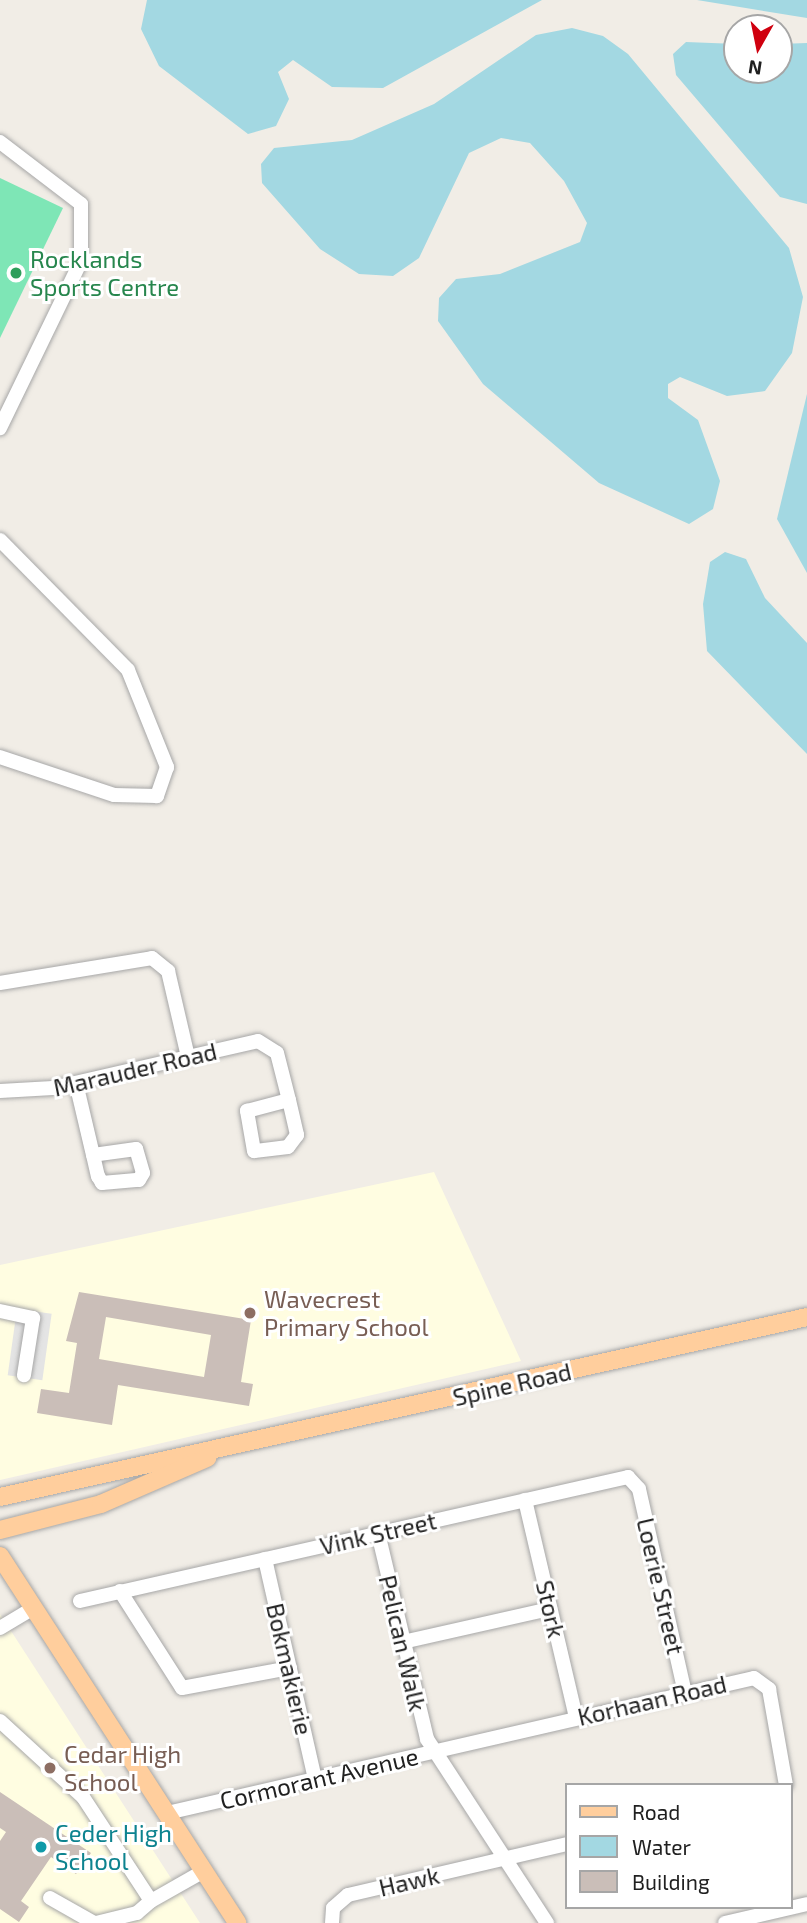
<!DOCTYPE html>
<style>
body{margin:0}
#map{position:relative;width:807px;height:1923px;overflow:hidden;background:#f1ede6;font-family:"Exo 2",sans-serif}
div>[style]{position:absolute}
.education>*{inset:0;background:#fffde1}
.pitch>*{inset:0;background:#7ee6b6}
.parking>*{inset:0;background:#e4e4e4;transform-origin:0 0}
.water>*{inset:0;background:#a3d8e2}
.building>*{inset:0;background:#cabeb8}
.roads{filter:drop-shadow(0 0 2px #a7a7a7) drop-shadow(0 0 2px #a7a7a7)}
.minor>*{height:14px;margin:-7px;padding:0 7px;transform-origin:7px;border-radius:7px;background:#fff}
.major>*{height:18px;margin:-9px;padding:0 9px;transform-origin:9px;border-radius:9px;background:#ffce9d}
.dots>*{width:19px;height:19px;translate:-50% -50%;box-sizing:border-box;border:4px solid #fff;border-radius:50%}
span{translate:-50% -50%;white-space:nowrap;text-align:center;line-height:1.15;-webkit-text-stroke:6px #fff;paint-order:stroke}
.leisure-label{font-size:24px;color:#27864d}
.left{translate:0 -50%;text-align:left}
.street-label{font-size:24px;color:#202020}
.education-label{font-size:24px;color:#785e54}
.culture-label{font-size:24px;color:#0d838f}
.legend{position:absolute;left:565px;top:1783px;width:228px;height:126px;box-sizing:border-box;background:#fff;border:2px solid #a6a6a6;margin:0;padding:9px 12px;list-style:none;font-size:21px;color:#202020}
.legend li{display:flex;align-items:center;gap:14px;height:35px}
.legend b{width:35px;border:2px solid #a6a6a6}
.north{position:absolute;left:723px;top:14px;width:70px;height:70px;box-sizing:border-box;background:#fff;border:2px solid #a6a6a6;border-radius:50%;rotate:189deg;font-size:19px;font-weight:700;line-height:28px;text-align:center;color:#202020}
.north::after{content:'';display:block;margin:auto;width:24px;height:32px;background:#d0000f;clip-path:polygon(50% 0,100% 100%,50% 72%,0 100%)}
</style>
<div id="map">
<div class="education">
<i style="clip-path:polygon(434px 1172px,521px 1361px,0 1480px,0 1265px)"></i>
<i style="clip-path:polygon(0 1614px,200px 1923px,0 1923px)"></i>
</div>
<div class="pitch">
<i style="clip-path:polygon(0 178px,63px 208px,0 338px)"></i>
</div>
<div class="parking">
<i style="left:17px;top:1309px;width:35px;height:67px;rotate:8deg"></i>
</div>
<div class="water">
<i style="clip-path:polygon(147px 0,542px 0,383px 88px,332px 87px,293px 60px,278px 72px,289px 99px,276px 126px,248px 134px,159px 66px,141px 29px)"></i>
<i style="clip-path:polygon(697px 0,807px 0,807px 18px)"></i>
<i style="clip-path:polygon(572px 28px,603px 36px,628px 54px,789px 248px,803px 297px,792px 353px,765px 391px,727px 396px,680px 377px,668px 384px,668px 398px,698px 420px,720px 481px,713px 509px,689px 524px,599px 483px,483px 384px,438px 321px,439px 298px,456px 279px,500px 274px,580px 242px,587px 223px,564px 181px,530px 143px,501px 138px,469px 153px,419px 258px,393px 276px,359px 274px,320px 249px,262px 183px,261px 164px,274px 148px,352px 140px,434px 104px,536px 35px)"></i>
<i style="clip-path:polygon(686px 42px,737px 44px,737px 70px,779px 70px,779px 44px,807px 43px,807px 204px,780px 197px,676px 75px,673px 54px)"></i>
<i style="clip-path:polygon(807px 394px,807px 573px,777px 519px)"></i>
<i style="clip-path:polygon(725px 552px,746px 559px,765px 598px,807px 643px,807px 754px,707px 651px,703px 604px,710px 562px)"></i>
</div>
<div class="building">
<i style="clip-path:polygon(evenodd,79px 1292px,251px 1320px,241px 1382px,253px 1384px,249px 1406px,118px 1385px,112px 1425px,37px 1413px,41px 1389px,69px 1393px,77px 1343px,66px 1341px,79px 1292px,106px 1317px,211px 1335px,204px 1377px,99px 1359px,106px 1317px)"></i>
<i style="clip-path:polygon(0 1792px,91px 1853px,76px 1874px,51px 1857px,21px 1901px,29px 1907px,19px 1922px,0 1909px,0 1841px,6px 1832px,0 1828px)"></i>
</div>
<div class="roads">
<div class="minor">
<i style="left:0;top:142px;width:102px;rotate:37.4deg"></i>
<i style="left:81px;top:204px;width:57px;rotate:90deg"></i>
<i style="left:81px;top:261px;width:186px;rotate:115.9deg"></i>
<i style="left:0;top:540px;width:182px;rotate:45.4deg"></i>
<i style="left:128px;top:670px;width:105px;rotate:68.1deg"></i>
<i style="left:167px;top:767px;width:31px;rotate:109deg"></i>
<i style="left:157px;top:796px;width:43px;rotate:-178.7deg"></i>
<i style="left:114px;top:795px;width:120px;rotate:-161.6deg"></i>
<i style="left:0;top:983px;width:154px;rotate:-9.3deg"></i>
<i style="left:152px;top:958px;width:21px;rotate:39deg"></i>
<i style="left:168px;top:971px;width:88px;rotate:76.9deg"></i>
<i style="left:76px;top:1083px;width:74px;rotate:76.7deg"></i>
<i style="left:93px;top:1155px;width:22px;rotate:77deg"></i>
<i style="left:98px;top:1176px;width:8px;rotate:60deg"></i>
<i style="left:102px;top:1183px;width:37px;rotate:-5deg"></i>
<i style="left:139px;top:1180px;width:8px;rotate:-60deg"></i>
<i style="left:143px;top:1173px;width:25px;rotate:-106deg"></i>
<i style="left:136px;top:1149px;width:43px;rotate:172.1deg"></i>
<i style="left:0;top:1091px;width:53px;rotate:-3.2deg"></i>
<i style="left:53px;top:1088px;width:210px;rotate:-12.9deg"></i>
<i style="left:258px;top:1041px;width:22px;rotate:32deg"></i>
<i style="left:277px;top:1053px;width:49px;rotate:75.7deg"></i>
<i style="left:289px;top:1100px;width:36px;rotate:77deg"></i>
<i style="left:297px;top:1135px;width:15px;rotate:127deg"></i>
<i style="left:288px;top:1147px;width:34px;rotate:173deg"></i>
<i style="left:254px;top:1151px;width:41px;rotate:-99.9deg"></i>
<i style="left:247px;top:1111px;width:43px;rotate:-14.7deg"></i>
<i style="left:0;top:1311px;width:34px;rotate:12deg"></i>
<i style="left:33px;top:1318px;width:58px;rotate:99deg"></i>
<i style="left:525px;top:1500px;width:224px;rotate:76.8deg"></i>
<i style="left:378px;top:1533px;width:212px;rotate:76.6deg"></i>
<i style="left:427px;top:1739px;width:220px;rotate:56.9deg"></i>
<i style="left:265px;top:1559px;width:226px;rotate:77.2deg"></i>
<i style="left:120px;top:1591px;width:115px;rotate:57.4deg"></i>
<i style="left:182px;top:1688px;width:110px;rotate:-10.5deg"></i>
<i style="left:80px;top:1601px;width:562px;rotate:-12.75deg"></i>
<i style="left:628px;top:1477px;width:16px;rotate:47deg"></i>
<i style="left:639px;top:1489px;width:209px;rotate:77.3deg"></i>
<i style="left:0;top:1628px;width:39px;rotate:-31deg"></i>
<i style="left:403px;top:1642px;width:151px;rotate:-12.7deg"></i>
<i style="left:0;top:1721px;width:113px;rotate:42.5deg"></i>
<i style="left:83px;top:1797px;width:124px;rotate:56.8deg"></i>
<i style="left:151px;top:1901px;width:61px;rotate:-29.5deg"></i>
<i style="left:167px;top:1813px;width:602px;rotate:-12.95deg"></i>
<i style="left:754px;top:1678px;width:19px;rotate:36deg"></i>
<i style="left:769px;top:1689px;width:97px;rotate:80deg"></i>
<i style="left:50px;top:1898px;width:51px;rotate:29.6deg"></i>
<i style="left:96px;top:1923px;width:42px;rotate:-13.7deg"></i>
<i style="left:137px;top:1913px;width:18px;rotate:-41deg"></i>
<i style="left:332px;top:1923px;width:15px;rotate:-86deg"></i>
<i style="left:333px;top:1908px;width:20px;rotate:-41deg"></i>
<i style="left:348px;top:1895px;width:225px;rotate:-13.1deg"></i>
<i style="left:725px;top:1923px;width:84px;rotate:-13deg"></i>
</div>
<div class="major">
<i style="left:0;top:1497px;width:827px;rotate:-12.57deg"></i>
<i style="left:0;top:1530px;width:104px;rotate:-14.4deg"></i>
<i style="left:101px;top:1504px;width:116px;rotate:-23.5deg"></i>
<i style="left:0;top:1556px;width:437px;rotate:57.1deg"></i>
</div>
</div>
<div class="dots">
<i style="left:16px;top:273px;background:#2e9e5b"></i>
<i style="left:250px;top:1313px;background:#8d6e63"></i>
<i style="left:50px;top:1768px;background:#8d6e63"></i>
<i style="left:41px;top:1847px;background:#0f9aa8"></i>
</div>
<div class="leisure-label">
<span class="left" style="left:30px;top:273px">Rocklands<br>Sports Centre</span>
</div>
<div class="street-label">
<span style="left:135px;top:1069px;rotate:-13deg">Marauder Road</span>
<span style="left:512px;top:1384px;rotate:-13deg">Spine Road</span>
<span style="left:378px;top:1533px;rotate:-13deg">Vink Street</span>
<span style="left:661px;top:1586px;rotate:77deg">Loerie Street</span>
<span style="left:551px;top:1609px;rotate:77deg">Stork</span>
<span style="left:403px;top:1643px;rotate:77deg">Pelican Walk</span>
<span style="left:290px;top:1669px;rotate:77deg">Bokmakierie</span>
<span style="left:652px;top:1700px;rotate:-13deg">Korhaan Road</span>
<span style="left:319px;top:1778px;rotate:-13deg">Cormorant Avenue</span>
<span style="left:409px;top:1881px;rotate:-13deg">Hawk</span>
</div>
<div class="education-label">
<span class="left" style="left:264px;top:1313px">Wavecrest<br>Primary School</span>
<span class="left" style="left:64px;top:1768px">Cedar High<br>School</span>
</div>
<div class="culture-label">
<span class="left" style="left:55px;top:1847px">Ceder High<br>School</span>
</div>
<ul class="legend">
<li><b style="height:9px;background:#ffce9d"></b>Road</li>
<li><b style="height:19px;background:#a3d8e2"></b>Water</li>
<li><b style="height:19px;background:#cabeb8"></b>Building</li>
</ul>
<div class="north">N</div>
</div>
